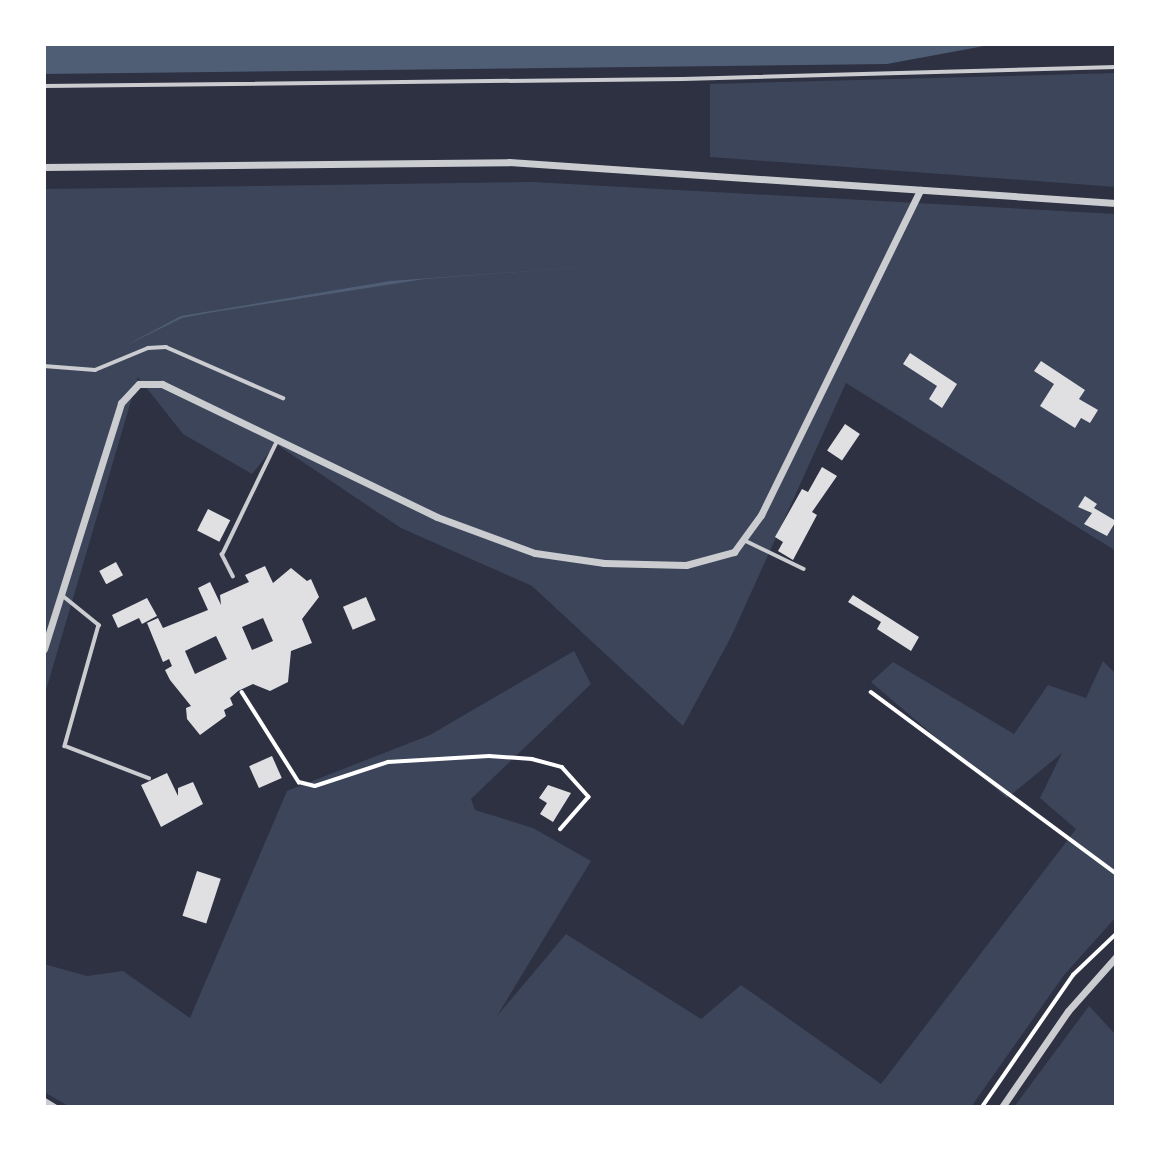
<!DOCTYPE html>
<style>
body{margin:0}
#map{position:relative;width:1160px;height:1151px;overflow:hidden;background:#2d3142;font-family:"PT Serif",serif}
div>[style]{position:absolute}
.green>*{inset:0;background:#3c4559}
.water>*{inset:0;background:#4f5d75}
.building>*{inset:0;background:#e0e0e3;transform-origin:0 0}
.path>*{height:3.5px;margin:-1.75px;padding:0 1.75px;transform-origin:1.75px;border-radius:1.75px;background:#fff}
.service>*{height:3.5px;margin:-1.75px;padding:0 1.75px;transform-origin:1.75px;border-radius:1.75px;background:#caccd0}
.minor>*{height:7px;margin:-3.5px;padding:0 3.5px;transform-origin:3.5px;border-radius:3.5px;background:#caccd0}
span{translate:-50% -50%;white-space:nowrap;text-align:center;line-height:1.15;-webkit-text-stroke:5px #fff;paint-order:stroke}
.frame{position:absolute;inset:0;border:46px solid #fff;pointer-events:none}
</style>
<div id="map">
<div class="green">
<i style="clip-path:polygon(1116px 73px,1116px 187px,710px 157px,710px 84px)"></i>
<i style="clip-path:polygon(533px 182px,1116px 214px,1116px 551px,846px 383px,731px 637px,683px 726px,532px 586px,401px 528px,276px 444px,252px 474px,183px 434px,138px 377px,44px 697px,44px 189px)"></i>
<i style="clip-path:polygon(574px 651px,591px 684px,471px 799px,475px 810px,533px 828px,591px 861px,497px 1016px,566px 934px,701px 1019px,741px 985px,881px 1084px,1076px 829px,1040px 798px,1062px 753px,1007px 798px,871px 682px,893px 662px,1014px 734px,1048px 685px,1086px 698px,1103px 661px,1116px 674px,1116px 917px,1064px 975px,971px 1107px,70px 1107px,44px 1092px,44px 964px,87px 976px,123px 971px,190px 1018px,287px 791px,430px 735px)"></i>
<i style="clip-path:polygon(1089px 1006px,1116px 1035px,1116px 1107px,1014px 1107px)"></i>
</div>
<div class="water">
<i style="clip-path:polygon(44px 44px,995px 44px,887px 64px,44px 74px)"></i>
<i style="clip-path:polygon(691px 259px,425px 279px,214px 312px,182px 318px,121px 348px,181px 316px,390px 281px)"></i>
</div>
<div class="building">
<i style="clip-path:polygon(910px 353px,957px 384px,942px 408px,929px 399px,937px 386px,903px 364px)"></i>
<i style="clip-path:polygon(1041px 361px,1085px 390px,1079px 399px,1098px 410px,1090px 423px,1081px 418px,1075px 428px,1040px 406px,1054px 384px,1034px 371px)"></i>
<i style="left:845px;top:424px;width:18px;height:32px;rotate:34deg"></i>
<i style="clip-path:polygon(822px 467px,837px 476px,812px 512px,817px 515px,793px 560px,778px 551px,783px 542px,775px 537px,802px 489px,808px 492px)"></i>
<i style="clip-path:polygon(1085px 496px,1097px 504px,1094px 508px,1116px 521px,1107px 536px,1084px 524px,1092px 513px,1078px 507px)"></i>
<i style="left:208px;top:509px;width:25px;height:24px;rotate:27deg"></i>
<i style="left:116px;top:562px;width:15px;height:19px;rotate:62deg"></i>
<i style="clip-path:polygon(evenodd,265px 566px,273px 583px,291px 568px,307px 581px,311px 579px,319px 597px,302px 619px,312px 643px,291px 651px,288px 682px,270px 691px,253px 684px,238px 691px,230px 698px,233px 705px,224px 710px,226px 716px,200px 735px,187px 719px,186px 708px,191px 706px,170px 680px,165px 670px,172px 666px,169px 659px,163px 662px,147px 623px,158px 618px,163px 628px,208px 610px,198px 588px,210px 582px,221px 605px,220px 595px,249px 582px,245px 575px,265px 566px,263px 618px,273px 641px,252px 650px,242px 627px,263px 618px,265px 566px,216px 636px,227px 659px,195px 674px,185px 651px,216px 636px)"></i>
<i style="clip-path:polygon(853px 595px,919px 637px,911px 651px,877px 629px,881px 622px,848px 602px)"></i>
<i style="left:366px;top:597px;width:25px;height:25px;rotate:67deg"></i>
<i style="clip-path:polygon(147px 598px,157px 616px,142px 624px,139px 618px,118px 628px,112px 615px)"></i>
<i style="left:272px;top:756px;width:24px;height:25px;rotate:66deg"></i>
<i style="clip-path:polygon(167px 773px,178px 796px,178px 788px,193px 782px,203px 804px,161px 827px,141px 785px)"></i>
<i style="clip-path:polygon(548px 785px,571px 793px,553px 822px,540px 814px,547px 803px,539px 798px)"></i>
<i style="left:197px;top:871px;width:25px;height:47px;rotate:18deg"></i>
</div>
<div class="path">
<i style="left:242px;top:692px;width:107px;rotate:57.7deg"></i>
<i style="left:299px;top:782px;width:16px;rotate:14deg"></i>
<i style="left:315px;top:786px;width:77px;rotate:-18.2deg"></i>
<i style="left:388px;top:762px;width:101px;rotate:-3.4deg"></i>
<i style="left:489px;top:756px;width:43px;rotate:4deg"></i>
<i style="left:532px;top:759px;width:31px;rotate:15deg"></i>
<i style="left:562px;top:767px;width:40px;rotate:48deg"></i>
<i style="left:589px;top:797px;width:43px;rotate:131.2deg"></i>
<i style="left:871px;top:692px;width:305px;rotate:36.5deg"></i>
<i style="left:982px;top:1107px;width:160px;rotate:-55.4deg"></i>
<i style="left:1073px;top:975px;width:59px;rotate:-43.6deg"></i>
</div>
<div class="service">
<i style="left:44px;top:86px;width:639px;rotate:-0.63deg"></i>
<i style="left:683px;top:79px;width:433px;rotate:-1.6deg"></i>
<i style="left:44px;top:366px;width:51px;rotate:4.5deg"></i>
<i style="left:95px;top:370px;width:57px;rotate:-22.5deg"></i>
<i style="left:148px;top:348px;width:18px;rotate:-3deg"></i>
<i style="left:166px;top:347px;width:128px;rotate:23.6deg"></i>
<i style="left:746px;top:541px;width:64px;rotate:25.8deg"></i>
<i style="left:233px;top:577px;width:25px;rotate:-117deg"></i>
<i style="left:222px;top:555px;width:127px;rotate:-64.2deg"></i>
<i style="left:62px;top:595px;width:48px;rotate:39deg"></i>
<i style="left:99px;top:625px;width:126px;rotate:105.7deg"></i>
<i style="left:65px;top:746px;width:90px;rotate:20.9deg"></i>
</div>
<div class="minor">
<i style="left:44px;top:167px;width:465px;rotate:-0.6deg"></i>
<i style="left:509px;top:162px;width:608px;rotate:3.86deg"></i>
<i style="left:44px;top:649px;width:258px;rotate:-72.6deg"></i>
<i style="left:121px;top:403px;width:26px;rotate:-47deg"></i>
<i style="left:139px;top:384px;width:23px"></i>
<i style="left:162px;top:384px;width:305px;rotate:25.8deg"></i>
<i style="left:437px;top:517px;width:104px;rotate:20.2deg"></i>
<i style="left:535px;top:553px;width:70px;rotate:8.2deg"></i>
<i style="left:604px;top:563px;width:82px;rotate:1.4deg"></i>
<i style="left:686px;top:565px;width:50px;rotate:-15.2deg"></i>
<i style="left:734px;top:552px;width:46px;rotate:-53.9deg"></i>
<i style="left:761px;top:515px;width:362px;rotate:-63.9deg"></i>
<i style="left:44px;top:1101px;width:12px;rotate:31deg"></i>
<i style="left:1002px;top:1107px;width:116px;rotate:-55.5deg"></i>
<i style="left:1068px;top:1011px;width:72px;rotate:-48.4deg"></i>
</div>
<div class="frame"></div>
</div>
